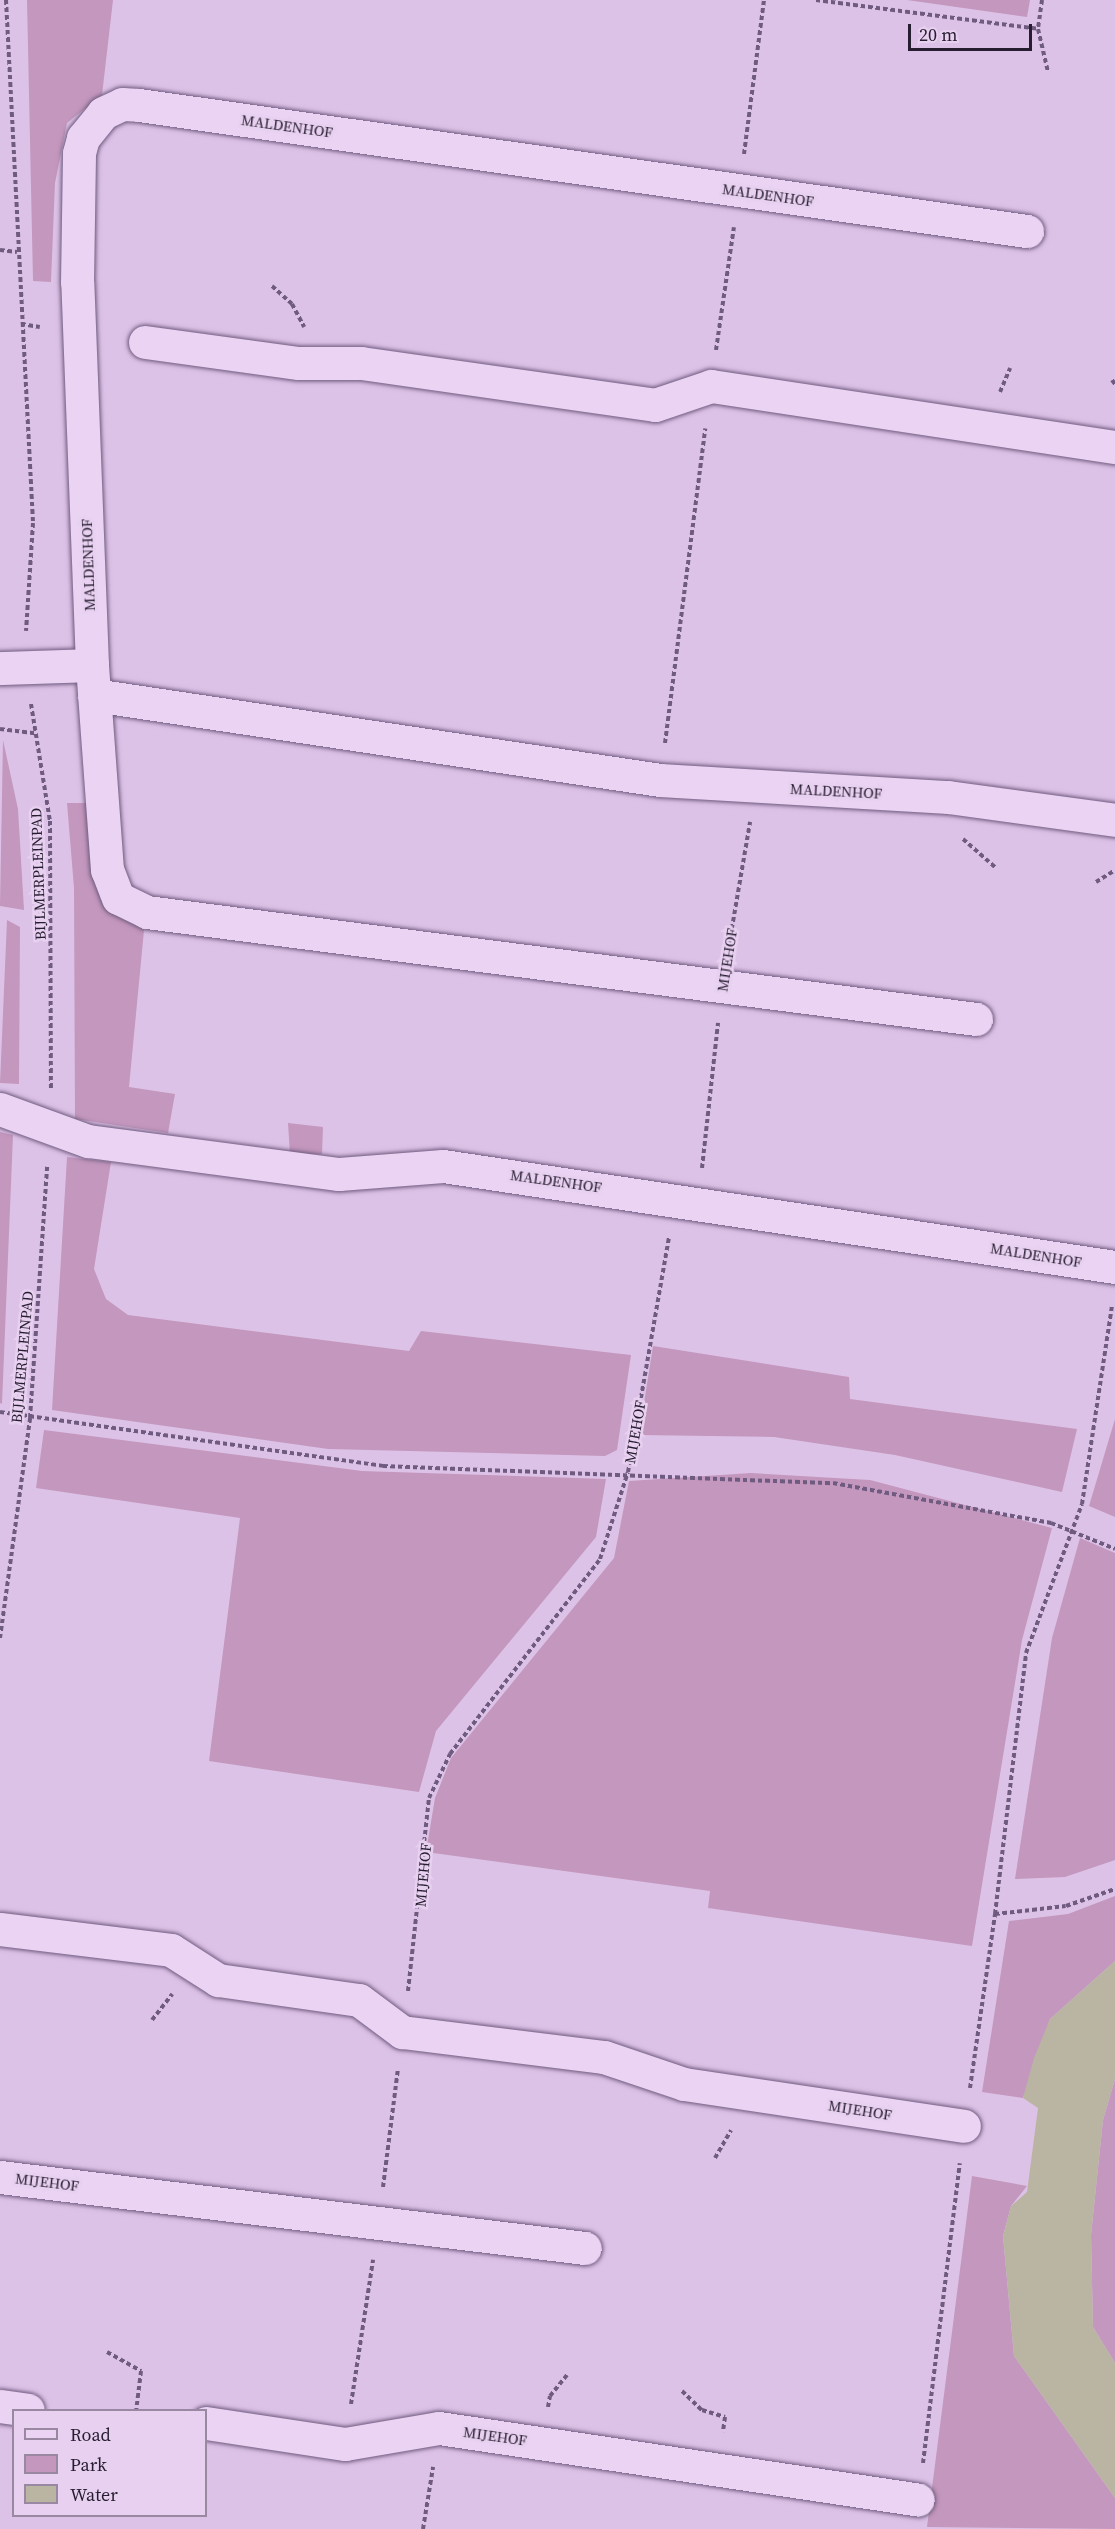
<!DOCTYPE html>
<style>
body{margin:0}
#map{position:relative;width:1115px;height:2529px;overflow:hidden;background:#ddc2e7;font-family:"Source Serif 4",serif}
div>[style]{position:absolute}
.green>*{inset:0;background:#c497be}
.water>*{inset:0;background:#bab4a3}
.path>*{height:4px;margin-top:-2px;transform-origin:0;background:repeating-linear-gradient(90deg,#6f5b7f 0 4.5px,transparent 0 7.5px)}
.roads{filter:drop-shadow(0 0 2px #6f5b7f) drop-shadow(0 0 2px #6f5b7f)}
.pedestrian>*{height:33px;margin:-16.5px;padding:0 16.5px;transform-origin:16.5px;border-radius:16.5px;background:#ead3f3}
.minor>*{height:33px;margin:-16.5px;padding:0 16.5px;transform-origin:16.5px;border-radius:16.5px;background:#ead3f3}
span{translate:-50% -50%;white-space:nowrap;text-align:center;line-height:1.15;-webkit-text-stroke:5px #e7d0f0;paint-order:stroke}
.street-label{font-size:15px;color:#271d30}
.legend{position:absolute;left:12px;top:2409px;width:195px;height:108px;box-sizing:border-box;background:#e7d0f0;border:2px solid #9a88a3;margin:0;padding:8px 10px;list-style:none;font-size:18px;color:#271d30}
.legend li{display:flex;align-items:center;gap:12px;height:30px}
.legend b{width:30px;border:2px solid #9a88a3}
.scale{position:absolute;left:908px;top:24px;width:124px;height:27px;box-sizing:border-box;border:3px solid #271d30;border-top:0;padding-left:8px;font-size:18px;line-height:21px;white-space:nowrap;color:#271d30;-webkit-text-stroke:4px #e7d0f0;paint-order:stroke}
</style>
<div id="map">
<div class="green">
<i style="clip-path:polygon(27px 0,113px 0,102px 95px,67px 123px,55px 183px,51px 282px,33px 281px)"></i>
<i style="clip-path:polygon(907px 0,1030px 0,1027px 17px)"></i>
<i style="clip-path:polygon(3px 740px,18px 809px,24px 910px,0 906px)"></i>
<i style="clip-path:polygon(67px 803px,93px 803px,100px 899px,145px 920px,129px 1087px,175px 1094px,168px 1133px,75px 1119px,74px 888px)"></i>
<i style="clip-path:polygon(7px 920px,20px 927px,19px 1084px,0 1083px)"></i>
<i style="clip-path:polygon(288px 1123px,323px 1127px,322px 1154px,290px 1155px)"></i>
<i style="clip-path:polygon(0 1132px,13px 1135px,2px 1404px,0 1403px)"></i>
<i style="clip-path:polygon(67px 1157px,111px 1162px,94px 1269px,106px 1299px,128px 1315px,409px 1351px,421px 1331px,631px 1355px,617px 1450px,605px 1456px,328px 1449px,52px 1410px)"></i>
<i style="clip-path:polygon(653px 1346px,849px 1377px,850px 1399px,1077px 1429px,1062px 1492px,895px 1455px,774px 1437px,639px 1435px)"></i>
<i style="clip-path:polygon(1115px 1419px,1115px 1517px,1089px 1506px)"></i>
<i style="clip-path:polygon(44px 1430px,362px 1471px,606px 1479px,596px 1537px,436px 1731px,419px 1792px,209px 1761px,240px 1518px,36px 1488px)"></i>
<i style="clip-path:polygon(751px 1473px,870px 1480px,1052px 1528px,1022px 1640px,972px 1946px,708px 1908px,710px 1891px,426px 1852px,435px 1798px,451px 1758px,614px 1558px,629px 1481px)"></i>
<i style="clip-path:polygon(1080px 1538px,1115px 1553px,1115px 1860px,1065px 1877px,1015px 1879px,1052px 1638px)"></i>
<i style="clip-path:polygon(1115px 1896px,1115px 1961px,1050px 2019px,1023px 2098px,982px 2092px,1009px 1921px,1068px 1914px)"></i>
<i style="clip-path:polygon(1115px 2079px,1115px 2363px,1093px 2327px,1091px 2235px,1103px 2120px)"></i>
<i style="clip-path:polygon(972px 2176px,1027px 2186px,1011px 2206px,1003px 2236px,1014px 2356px,1115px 2498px,1115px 2529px,927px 2527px)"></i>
</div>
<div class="water">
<i style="clip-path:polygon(1115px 1961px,1115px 2079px,1103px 2120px,1091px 2235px,1093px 2327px,1115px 2363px,1115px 2498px,1014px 2356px,1003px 2236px,1011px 2206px,1027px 2192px,1038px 2108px,1023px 2098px,1034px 2058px,1050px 2019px)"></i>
</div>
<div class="path">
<i style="left:6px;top:0;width:524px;rotate:87.04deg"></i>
<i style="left:33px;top:523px;width:108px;rotate:93.7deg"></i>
<i style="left:816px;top:0;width:224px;rotate:7.4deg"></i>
<i style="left:1042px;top:0;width:29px;rotate:98deg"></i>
<i style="left:1038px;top:29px;width:44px;rotate:76.9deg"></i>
<i style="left:744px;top:154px;width:155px;rotate:-82.6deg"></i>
<i style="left:0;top:250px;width:17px;rotate:7deg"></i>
<i style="left:272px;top:286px;width:27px;rotate:42deg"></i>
<i style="left:292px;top:304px;width:26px;rotate:62deg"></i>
<i style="left:21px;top:324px;width:19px;rotate:9deg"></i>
<i style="left:716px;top:350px;width:124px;rotate:-81.7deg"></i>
<i style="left:1112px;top:380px;width:5px;rotate:53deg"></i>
<i style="left:1000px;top:392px;width:26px;rotate:-67deg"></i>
<i style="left:31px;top:704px;width:119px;rotate:80.8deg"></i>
<i style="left:50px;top:821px;width:267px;rotate:89.8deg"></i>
<i style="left:0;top:729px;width:35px;rotate:7deg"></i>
<i style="left:665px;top:743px;width:317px;rotate:-82.7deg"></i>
<i style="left:963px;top:839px;width:44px;rotate:41.3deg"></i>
<i style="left:1096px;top:882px;width:22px;rotate:-32deg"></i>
<i style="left:728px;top:951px;width:131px;rotate:-80.3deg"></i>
<i style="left:702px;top:1168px;width:146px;rotate:-83.7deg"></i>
<i style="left:0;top:1412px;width:387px;rotate:8deg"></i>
<i style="left:383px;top:1466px;width:450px;rotate:2.2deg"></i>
<i style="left:833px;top:1483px;width:222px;rotate:10.4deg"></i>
<i style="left:1051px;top:1523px;width:69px;rotate:22.1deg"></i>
<i style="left:0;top:1638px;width:222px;rotate:-82.2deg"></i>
<i style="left:30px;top:1418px;width:252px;rotate:-86.1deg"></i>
<i style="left:995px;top:1914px;width:263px;rotate:-83.2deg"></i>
<i style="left:1026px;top:1653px;width:159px;rotate:-69.4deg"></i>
<i style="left:1082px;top:1504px;width:201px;rotate:-81.4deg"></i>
<i style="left:408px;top:1991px;width:194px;rotate:-83.8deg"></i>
<i style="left:429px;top:1798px;width:49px;rotate:-64.5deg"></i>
<i style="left:450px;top:1754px;width:246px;rotate:-52.4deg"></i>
<i style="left:600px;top:1559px;width:91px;rotate:-72.2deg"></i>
<i style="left:628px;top:1472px;width:238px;rotate:-80.1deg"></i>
<i style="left:152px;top:2020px;width:33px;rotate:-52deg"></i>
<i style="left:970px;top:2088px;width:176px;rotate:-81.8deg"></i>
<i style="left:995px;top:1914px;width:71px;rotate:-6.4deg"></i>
<i style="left:1066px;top:1906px;width:52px;rotate:-19.1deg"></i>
<i style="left:715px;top:2158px;width:32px;rotate:-60deg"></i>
<i style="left:383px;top:2187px;width:119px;rotate:-82.8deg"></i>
<i style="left:107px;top:2352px;width:39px;rotate:29deg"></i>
<i style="left:141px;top:2371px;width:39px;rotate:97deg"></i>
<i style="left:682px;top:2391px;width:28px;rotate:44deg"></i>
<i style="left:702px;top:2410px;width:24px;rotate:17deg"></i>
<i style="left:725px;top:2417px;width:15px;rotate:98deg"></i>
<i style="left:351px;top:2404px;width:146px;rotate:-81.3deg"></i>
<i style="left:548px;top:2407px;width:11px;rotate:-80deg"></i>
<i style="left:550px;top:2396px;width:27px;rotate:-51deg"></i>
<i style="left:923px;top:2463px;width:302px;rotate:-83deg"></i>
<i style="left:423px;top:2529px;width:63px;rotate:-80.8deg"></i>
</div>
<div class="roads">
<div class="pedestrian">
<i style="left:145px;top:342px;width:155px;rotate:7.8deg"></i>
<i style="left:299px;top:363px;width:62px"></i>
<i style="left:361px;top:363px;width:297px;rotate:8.1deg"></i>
<i style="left:655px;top:405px;width:59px;rotate:-18.7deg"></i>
<i style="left:711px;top:386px;width:409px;rotate:8.6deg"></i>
<i style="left:94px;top:695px;width:572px;rotate:8.54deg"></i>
<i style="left:660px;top:780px;width:289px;rotate:3.4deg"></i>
<i style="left:948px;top:797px;width:169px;rotate:7.8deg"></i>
<i style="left:0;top:1109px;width:94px;rotate:20deg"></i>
<i style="left:88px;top:1141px;width:253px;rotate:7.5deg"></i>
<i style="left:339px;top:1174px;width:104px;rotate:-4.4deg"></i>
<i style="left:443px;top:1166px;width:680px;rotate:8.55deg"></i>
<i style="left:0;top:1929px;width:172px;rotate:7deg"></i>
<i style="left:171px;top:1950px;width:56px;rotate:32.6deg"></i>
<i style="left:218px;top:1980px;width:142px;rotate:8.1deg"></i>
<i style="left:359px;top:2000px;width:54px;rotate:36.7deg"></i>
<i style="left:402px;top:2032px;width:204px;rotate:7.1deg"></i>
<i style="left:604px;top:2057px;width:84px;rotate:18.6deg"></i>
<i style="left:684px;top:2084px;width:283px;rotate:8.5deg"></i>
<i style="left:0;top:2406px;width:28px;rotate:8deg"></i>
<i style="left:206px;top:2423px;width:141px;rotate:8.6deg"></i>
<i style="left:345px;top:2444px;width:95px;rotate:-9.7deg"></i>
<i style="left:439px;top:2428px;width:484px;rotate:8.5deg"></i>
</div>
<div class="minor">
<i style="left:0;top:668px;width:92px;rotate:-1.9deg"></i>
<i style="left:976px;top:1019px;width:836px;rotate:-172.65deg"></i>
<i style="left:147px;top:912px;width:32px;rotate:-154deg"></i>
<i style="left:118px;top:898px;width:30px;rotate:-111deg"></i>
<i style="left:107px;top:870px;width:206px;rotate:-94.2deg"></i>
<i style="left:92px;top:665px;width:383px;rotate:-92.2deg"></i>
<i style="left:77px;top:282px;width:129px;rotate:-89.1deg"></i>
<i style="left:79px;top:153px;width:16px;rotate:-75deg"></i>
<i style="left:83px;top:138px;width:32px;rotate:-51deg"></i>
<i style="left:103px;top:113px;width:21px;rotate:-25deg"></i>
<i style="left:122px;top:104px;width:17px;rotate:3deg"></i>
<i style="left:139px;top:105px;width:897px;rotate:8.08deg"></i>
<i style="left:0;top:2177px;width:589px;rotate:6.92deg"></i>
</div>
</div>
<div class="street-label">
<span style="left:287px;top:126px;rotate:8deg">MALDENHOF</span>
<span style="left:768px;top:195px;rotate:8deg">MALDENHOF</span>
<span style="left:88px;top:565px;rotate:-92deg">MALDENHOF</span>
<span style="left:836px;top:791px;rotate:3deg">MALDENHOF</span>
<span style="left:38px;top:874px;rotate:-92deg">BIJLMERPLEINPAD</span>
<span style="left:727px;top:960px;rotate:-81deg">MIJEHOF</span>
<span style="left:556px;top:1181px;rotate:8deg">MALDENHOF</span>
<span style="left:1036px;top:1255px;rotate:9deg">MALDENHOF</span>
<span style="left:22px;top:1357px;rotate:-85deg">BIJLMERPLEINPAD</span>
<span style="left:635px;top:1432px;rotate:-80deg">MIJEHOF</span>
<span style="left:423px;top:1875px;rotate:-85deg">MIJEHOF</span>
<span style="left:860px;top:2110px;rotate:9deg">MIJEHOF</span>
<span style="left:47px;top:2182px;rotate:7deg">MIJEHOF</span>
<span style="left:495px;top:2436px;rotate:8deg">MIJEHOF</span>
</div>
<ul class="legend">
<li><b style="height:8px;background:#ead3f3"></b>Road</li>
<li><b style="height:16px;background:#c497be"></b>Park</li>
<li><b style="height:16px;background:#bab4a3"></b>Water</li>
</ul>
<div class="scale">20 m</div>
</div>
